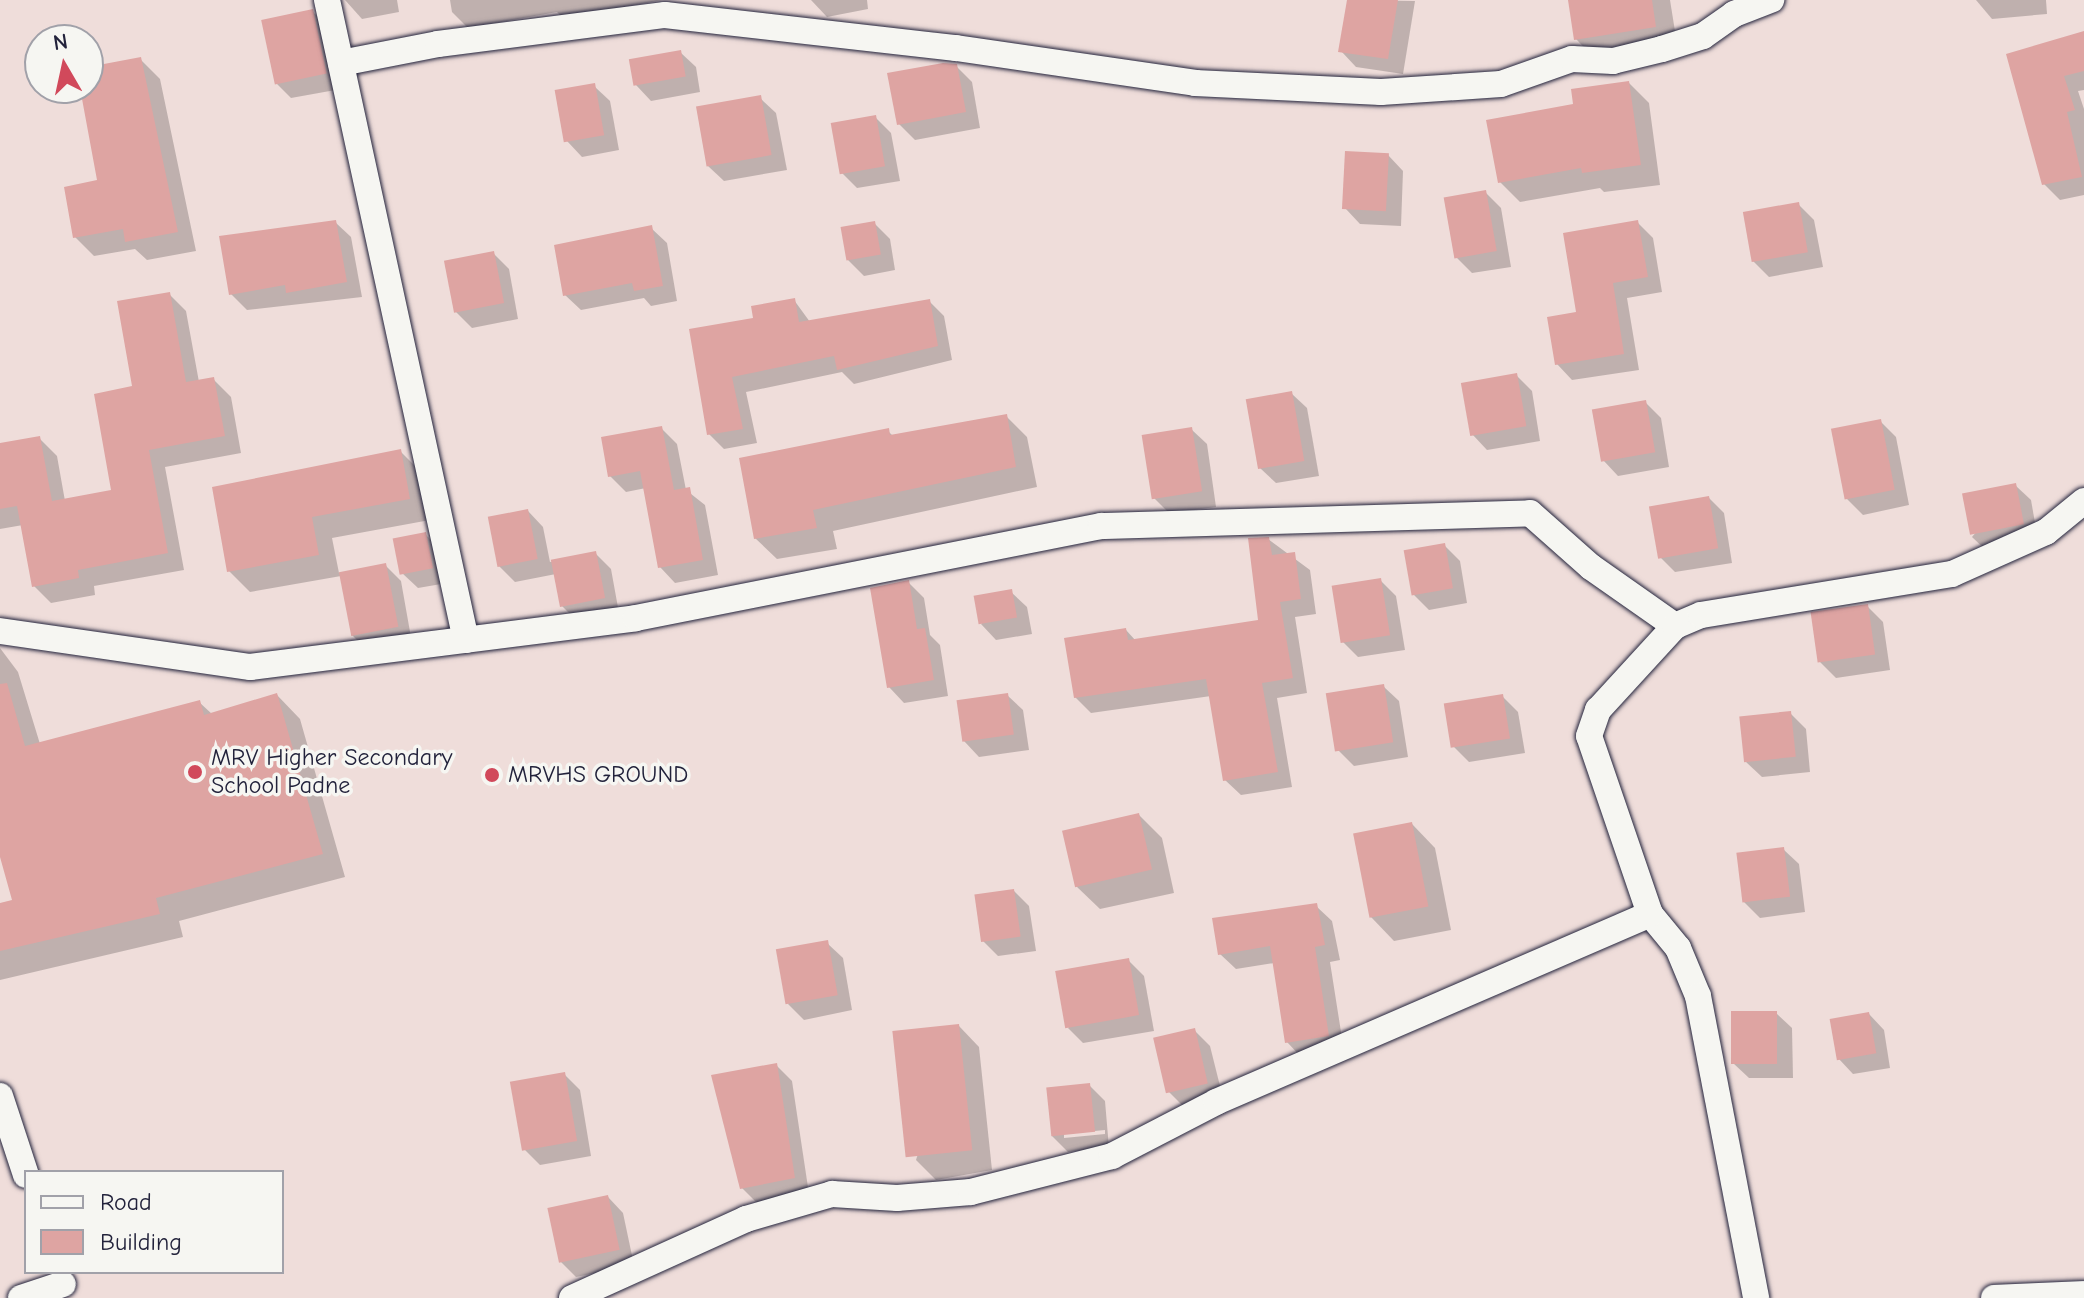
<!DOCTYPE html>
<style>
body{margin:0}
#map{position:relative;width:2084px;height:1298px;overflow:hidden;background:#efddda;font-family:"Comic Neue",sans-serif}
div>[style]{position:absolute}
.shadow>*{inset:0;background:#0003}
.building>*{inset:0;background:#dea4a2;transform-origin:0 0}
.roads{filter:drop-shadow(0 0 2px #22223b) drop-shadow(0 0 2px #22223b)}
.minor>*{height:26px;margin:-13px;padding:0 13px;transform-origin:13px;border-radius:13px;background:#f6f6f2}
.dots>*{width:22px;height:22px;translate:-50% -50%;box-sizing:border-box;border:4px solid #f6f6f2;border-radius:50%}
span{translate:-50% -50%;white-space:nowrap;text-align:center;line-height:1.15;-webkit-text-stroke:7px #f6f6f2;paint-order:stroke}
.poi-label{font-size:24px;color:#22223b}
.left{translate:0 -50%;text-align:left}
.legend{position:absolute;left:24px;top:1170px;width:260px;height:104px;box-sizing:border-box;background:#f6f6f2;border:2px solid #a1a1a9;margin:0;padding:10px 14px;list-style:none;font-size:24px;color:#22223b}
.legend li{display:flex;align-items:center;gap:16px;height:40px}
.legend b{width:40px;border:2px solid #a1a1a9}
.north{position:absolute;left:24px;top:24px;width:80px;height:80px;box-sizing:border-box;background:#f6f6f2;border:2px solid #a1a1a9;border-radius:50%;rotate:351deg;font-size:22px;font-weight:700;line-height:32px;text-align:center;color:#22223b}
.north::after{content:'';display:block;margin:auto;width:28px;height:36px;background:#d1495b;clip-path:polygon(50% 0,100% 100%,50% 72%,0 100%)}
</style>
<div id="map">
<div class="shadow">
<i style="clip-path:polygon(345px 0,397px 0,399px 12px,362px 19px)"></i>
<i style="clip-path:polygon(450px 0,662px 0,564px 19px,557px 12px,468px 28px,452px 12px)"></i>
<i style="clip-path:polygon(867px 0,868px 9px,827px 17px,811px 0)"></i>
<i style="clip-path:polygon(1349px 0,1415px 1px,1403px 74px,1356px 67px,1341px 51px)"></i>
<i style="clip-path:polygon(1570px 0,1670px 0,1678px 50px,1599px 63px,1576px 39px)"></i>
<i style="clip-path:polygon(1976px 0,2046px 0,2047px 14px,1992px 19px)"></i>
<i style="clip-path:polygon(312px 11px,328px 27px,341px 89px,291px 98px,275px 82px)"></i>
<i style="clip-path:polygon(2084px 33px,2084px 90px,2078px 91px,2084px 109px,2084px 195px,2060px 200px,2044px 184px,2008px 56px)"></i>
<i style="clip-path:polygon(680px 52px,696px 67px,700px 92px,651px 101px,636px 85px)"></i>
<i style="clip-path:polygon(140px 59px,160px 79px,196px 251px,147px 260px,135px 249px,94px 256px,75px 237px,100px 182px,82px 88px,88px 88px,88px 69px)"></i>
<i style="clip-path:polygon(956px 66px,972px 82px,980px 128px,915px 140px,899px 124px)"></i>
<i style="clip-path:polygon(1629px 83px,1649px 103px,1660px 185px,1604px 192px,1600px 188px,1520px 202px,1500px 182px,1575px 106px)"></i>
<i style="clip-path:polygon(594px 86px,610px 101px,619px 150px,582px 157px,567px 141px)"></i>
<i style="clip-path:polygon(760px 98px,776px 113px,787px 170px,724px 181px,708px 166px)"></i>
<i style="clip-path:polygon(876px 118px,891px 133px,900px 181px,857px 188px,842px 173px)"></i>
<i style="clip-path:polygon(1388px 155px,1403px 171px,1401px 226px,1360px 224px,1345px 208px)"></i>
<i style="clip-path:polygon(1485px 192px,1501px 208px,1511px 267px,1472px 273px,1457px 258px)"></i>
<i style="clip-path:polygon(1799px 205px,1814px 220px,1823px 267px,1769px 277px,1753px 261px)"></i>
<i style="clip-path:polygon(335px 222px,351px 237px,362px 297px,247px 310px,231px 294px)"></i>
<i style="clip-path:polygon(1637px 222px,1653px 238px,1662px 292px,1627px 298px,1639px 370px,1572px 380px,1557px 364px,1578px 314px)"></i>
<i style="clip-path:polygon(874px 223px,890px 239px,895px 270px,864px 276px,848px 260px)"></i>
<i style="clip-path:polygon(651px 228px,667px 243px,677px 301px,651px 306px,644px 298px,581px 310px,565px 295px)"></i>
<i style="clip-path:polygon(493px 253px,509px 269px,518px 319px,472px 328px,456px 312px)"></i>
<i style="clip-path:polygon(169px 294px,186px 311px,199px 382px,214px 380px,231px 397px,241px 453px,165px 467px,184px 570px,94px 586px,95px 595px,51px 603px,34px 586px,23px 525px,0 529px,0 445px,40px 439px,57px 456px,65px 501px,113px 492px,135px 388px)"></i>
<i style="clip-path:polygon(794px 300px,810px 322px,929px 301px,944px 316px,952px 360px,854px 384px,842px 372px,746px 392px,757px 443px,724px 449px,709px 434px,691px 331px,755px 320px)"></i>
<i style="clip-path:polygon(1516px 375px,1532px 391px,1540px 441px,1487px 450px,1472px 434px)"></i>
<i style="clip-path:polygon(1291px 393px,1307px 408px,1319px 476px,1276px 483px,1260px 468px)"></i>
<i style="clip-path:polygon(1645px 402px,1661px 418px,1669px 467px,1618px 476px,1603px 460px)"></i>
<i style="clip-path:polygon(1006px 416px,1027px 437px,1037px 487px,833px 531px,837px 549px,777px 559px,755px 538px,888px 431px,894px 437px)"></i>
<i style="clip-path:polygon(1880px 421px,1896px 437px,1909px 505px,1863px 515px,1847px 499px)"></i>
<i style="clip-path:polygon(661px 428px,677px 444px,686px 490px,705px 505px,718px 575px,675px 583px,660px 567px,646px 488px,626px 492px,610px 476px)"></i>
<i style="clip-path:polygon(1191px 429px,1207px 444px,1216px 507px,1169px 513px,1153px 497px)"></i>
<i style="clip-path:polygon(400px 451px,421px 472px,430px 520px,332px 538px,339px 573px,385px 565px,401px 581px,412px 643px,368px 651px,352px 635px,341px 576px,250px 592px,229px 571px)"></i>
<i style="clip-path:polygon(2015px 485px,2031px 500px,2038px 540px,1988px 552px,1972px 537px)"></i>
<i style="clip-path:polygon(1709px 498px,1724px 513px,1732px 563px,1675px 572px,1659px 556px)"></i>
<i style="clip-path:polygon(528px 511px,543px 527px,550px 562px,595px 553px,611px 569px,619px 613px,577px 621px,561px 605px,556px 574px,515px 582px,499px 566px)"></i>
<i style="clip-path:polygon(425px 534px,441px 550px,447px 583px,418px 588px,402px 573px)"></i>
<i style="clip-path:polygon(1268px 539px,1310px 570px,1316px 614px,1295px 617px,1307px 693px,1277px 698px,1292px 787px,1241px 795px,1225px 780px,1211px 696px,1091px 713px,1075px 697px,1126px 630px,1136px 641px,1260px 621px)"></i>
<i style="clip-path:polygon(1444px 545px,1460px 561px,1467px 603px,1429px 610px,1413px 594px)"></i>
<i style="clip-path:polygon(1380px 580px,1396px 596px,1405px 650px,1358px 657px,1343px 642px)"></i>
<i style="clip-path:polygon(908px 582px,924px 598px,930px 635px,940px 645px,948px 696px,904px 703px,889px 687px)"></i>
<i style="clip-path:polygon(1011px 592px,1027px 607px,1032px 634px,996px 640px,981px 624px)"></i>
<i style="clip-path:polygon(1867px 606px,1883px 622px,1890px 670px,1836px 678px,1820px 662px)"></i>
<i style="clip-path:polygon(0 648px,18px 672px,40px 744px,199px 702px,212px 714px,277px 695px,300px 719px,345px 877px,179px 921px,183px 937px,0 980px,0 905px,15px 902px,0 850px)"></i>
<i style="clip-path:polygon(1383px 686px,1399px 701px,1408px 757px,1354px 766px,1338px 750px)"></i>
<i style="clip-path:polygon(1007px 695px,1023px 710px,1029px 750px,979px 757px,964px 741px)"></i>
<i style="clip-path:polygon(1502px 696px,1518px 712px,1525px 753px,1469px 762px,1454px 747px)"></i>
<i style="clip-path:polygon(1790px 713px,1806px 729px,1810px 772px,1762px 777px,1746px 762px)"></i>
<i style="clip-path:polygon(1139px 815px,1162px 838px,1174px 893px,1100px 909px,1076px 886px)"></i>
<i style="clip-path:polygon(1412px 824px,1435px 848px,1451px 930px,1394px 941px,1371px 917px)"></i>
<i style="clip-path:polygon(1783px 849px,1799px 864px,1805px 912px,1760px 918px,1744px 902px)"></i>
<i style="clip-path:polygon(1014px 891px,1029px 906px,1036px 951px,998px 956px,983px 941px)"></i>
<i style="clip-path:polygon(1316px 906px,1332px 921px,1340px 960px,1330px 962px,1344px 1051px,1302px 1058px,1287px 1042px,1274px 963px,1236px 969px,1220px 954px)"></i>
<i style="clip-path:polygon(827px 943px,843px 958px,852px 1010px,804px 1020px,788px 1004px)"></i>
<i style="clip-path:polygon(1128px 960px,1144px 976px,1154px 1031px,1083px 1043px,1068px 1028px)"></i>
<i style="clip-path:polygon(1776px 1013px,1792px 1028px,1793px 1078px,1749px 1078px,1733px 1063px)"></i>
<i style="clip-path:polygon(1869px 1014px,1884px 1030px,1890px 1068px,1853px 1074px,1838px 1058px)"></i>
<i style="clip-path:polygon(959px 1026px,979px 1047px,992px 1170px,936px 1180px,916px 1160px)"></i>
<i style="clip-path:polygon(1195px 1031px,1210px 1046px,1223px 1098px,1184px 1107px,1168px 1091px)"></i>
<i style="clip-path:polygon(776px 1065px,792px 1081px,809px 1194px,758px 1204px,742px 1188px)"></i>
<i style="clip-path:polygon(564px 1074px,580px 1090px,591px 1156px,540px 1165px,524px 1149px)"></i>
<i style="clip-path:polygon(evenodd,1089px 1085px,1105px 1101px,1109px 1148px,1068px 1152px,1052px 1136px,1089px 1085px,1105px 1130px,1105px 1134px,1064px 1138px,1064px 1134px,1105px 1130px)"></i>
<i style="clip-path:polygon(608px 1197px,623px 1213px,634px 1265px,576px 1277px,560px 1261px)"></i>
</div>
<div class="building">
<i style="clip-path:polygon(1347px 0,1398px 0,1388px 59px,1338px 52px)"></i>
<i style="clip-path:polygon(1568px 0,1652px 0,1656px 27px,1574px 40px)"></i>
<i style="left:313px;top:9px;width:66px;height:53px;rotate:78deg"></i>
<i style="clip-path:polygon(2084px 31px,2084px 71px,2064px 76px,2075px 110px,2067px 112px,2082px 177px,2042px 185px,2006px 54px)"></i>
<i style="left:681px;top:50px;width:27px;height:53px;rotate:80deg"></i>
<i style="clip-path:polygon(141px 57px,178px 232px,125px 242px,123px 229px,73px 238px,64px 187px,97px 180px,80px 88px,88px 88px,88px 67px)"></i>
<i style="clip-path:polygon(943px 63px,957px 64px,966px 112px,897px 125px,887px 73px)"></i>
<i style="clip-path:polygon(1629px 81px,1641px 165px,1582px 173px,1581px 168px,1498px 183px,1486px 120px,1573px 104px,1571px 89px)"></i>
<i style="left:595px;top:83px;width:53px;height:41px;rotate:80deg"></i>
<i style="left:761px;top:95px;width:61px;height:66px;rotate:80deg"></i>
<i style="left:876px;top:115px;width:52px;height:46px;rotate:80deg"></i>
<i style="left:1345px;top:151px;width:44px;height:58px;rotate:3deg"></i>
<i style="left:1486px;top:190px;width:62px;height:43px;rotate:80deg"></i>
<i style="left:1799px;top:202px;width:51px;height:57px;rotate:80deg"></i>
<i style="clip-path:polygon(336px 220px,347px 282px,286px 293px,285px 285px,229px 295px,219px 236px)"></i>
<i style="clip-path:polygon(1638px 220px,1648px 277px,1613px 283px,1624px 354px,1555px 365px,1547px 317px,1576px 312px,1563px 233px)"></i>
<i style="left:875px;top:221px;width:34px;height:35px;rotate:80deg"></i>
<i style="clip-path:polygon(652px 225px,663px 286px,634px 291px,632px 283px,563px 296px,554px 245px)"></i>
<i style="left:494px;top:251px;width:53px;height:51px;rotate:79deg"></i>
<i style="clip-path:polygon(170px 292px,186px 382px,214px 377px,225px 436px,149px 450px,168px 553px,78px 570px,79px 578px,32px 587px,17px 506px,0 509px,0 443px,40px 436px,52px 501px,111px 490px,94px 394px,132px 386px,117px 301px)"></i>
<i style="clip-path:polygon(795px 298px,799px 322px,930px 299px,938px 346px,837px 370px,834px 356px,732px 377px,743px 429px,707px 435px,689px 329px,753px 318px,751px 306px)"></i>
<i style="left:1517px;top:373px;width:54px;height:57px;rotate:80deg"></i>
<i style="left:1292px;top:391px;width:71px;height:47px;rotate:80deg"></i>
<i style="left:1646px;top:400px;width:53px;height:55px;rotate:80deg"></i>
<i style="clip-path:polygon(1007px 414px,1016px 467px,813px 510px,817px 528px,754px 539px,739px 458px,889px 428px,890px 435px)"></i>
<i style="left:1881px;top:419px;width:72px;height:51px;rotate:79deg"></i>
<i style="clip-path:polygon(662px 426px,674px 490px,690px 487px,703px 560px,658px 568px,640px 471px,608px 477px,601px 437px)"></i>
<i style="left:1192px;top:427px;width:65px;height:51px;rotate:81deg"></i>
<i style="clip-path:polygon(401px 449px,410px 499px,312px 517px,319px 555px,227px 572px,212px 487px)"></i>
<i style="left:2016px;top:483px;width:42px;height:55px;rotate:79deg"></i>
<i style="left:1709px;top:496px;width:53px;height:61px;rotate:80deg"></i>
<i style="left:528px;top:509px;width:51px;height:41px;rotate:79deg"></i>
<i style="left:426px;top:532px;width:37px;height:34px;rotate:79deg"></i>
<i style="clip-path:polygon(1269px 537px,1272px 555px,1295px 552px,1301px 599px,1280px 602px,1293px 678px,1262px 683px,1278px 772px,1223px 781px,1206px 679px,1074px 698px,1064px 638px,1126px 628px,1128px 640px,1258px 620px,1248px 538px)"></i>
<i style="left:1445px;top:543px;width:46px;height:42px;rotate:80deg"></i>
<i style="left:596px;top:551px;width:48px;height:46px;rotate:79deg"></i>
<i style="left:386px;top:563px;width:65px;height:48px;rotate:79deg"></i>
<i style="left:1381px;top:578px;width:58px;height:50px;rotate:81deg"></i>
<i style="clip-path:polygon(909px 580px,917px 629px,925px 628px,934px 680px,887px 688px,870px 588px)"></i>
<i style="left:1012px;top:589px;width:29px;height:39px;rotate:80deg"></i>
<i style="left:1868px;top:604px;width:51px;height:58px;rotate:82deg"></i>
<i style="clip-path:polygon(7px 683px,25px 746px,200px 700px,204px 715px,277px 693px,323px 854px,156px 898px,160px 914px,0 951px,0 903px,12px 900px,0 857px,0 684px)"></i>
<i style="left:1384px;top:684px;width:59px;height:59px;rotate:81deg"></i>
<i style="left:1008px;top:693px;width:42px;height:52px;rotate:82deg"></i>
<i style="left:1503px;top:694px;width:45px;height:60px;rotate:81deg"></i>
<i style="left:1791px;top:711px;width:46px;height:52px;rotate:84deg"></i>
<i style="left:1139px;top:813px;width:58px;height:79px;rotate:77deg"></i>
<i style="left:1412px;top:822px;width:86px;height:60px;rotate:79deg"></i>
<i style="left:1784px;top:847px;width:50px;height:48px;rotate:83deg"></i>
<i style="left:1014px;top:889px;width:48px;height:40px;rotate:82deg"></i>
<i style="clip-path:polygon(1317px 903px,1325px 945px,1315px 947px,1329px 1036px,1285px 1043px,1270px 946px,1218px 955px,1212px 918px)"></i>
<i style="left:828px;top:940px;width:56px;height:53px;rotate:80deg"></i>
<i style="left:1129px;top:958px;width:58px;height:75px;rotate:80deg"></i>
<i style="left:1731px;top:1011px;width:46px;height:53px"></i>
<i style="left:1869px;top:1012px;width:42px;height:40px;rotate:80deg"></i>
<i style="left:959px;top:1024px;width:127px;height:67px;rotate:84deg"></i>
<i style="left:1195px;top:1028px;width:57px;height:43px;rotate:77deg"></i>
<i style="clip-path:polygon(777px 1063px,795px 1178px,740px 1189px,711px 1075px)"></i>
<i style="left:565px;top:1072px;width:70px;height:56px;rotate:80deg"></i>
<i style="left:1090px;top:1083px;width:49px;height:44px;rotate:84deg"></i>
<i style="left:608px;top:1195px;width:56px;height:62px;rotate:78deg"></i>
</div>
<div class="roads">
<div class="minor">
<i style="left:327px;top:0;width:655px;rotate:77.75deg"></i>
<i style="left:341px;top:63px;width:99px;rotate:-11.1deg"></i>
<i style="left:438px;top:44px;width:229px;rotate:-7.3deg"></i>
<i style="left:665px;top:15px;width:293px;rotate:6.5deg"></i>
<i style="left:956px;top:48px;width:242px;rotate:8.3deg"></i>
<i style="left:1195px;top:83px;width:186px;rotate:2.8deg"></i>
<i style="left:1381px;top:92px;width:120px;rotate:-3.8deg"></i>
<i style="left:1501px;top:84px;width:75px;rotate:-19.4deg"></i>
<i style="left:1572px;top:59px;width:41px;rotate:2.8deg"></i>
<i style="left:1613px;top:61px;width:50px;rotate:-13.8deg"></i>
<i style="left:1662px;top:49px;width:43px;rotate:-17.6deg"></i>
<i style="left:1703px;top:36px;width:38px;rotate:-35deg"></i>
<i style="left:1734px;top:14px;width:40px;rotate:-21deg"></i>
<i style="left:0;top:631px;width:253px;rotate:8.2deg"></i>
<i style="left:250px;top:667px;width:389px;rotate:-7.2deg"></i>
<i style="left:636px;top:618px;width:474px;rotate:-11.2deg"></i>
<i style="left:1101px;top:526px;width:429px;rotate:-1.7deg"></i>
<i style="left:1530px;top:513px;width:81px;rotate:41.5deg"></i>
<i style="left:1591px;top:567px;width:103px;rotate:35.1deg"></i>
<i style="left:1650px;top:914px;width:44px;rotate:50.5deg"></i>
<i style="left:1678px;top:948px;width:52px;rotate:67.4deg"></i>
<i style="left:1698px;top:996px;width:308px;rotate:79.1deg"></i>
<i style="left:0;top:1096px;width:83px;rotate:71.8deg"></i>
<i style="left:21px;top:1298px;width:44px;rotate:-18.4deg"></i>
<i style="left:572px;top:1298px;width:191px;rotate:-24.4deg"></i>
<i style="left:746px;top:1219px;width:90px;rotate:-16.2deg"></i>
<i style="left:832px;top:1194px;width:65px;rotate:3.5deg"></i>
<i style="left:897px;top:1198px;width:74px;rotate:-4.6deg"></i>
<i style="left:971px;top:1192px;width:146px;rotate:-14.3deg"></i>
<i style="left:1112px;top:1156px;width:117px;rotate:-27.4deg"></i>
<i style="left:1216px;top:1102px;width:473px;rotate:-23.4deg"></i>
<i style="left:1650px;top:914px;width:188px;rotate:-108.9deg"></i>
<i style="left:1589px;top:736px;width:28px;rotate:-71deg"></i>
<i style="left:1598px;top:710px;width:114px;rotate:-47.5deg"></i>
<i style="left:1675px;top:626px;width:28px;rotate:-23deg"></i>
<i style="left:1701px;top:615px;width:254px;rotate:-9.3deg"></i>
<i style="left:1952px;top:574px;width:103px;rotate:-24.1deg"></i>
<i style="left:2046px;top:532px;width:49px;rotate:-39.2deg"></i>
<i style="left:1994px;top:1298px;width:90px;rotate:-2.5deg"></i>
</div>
</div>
<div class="dots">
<i style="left:195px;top:772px;background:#d1495b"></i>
<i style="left:492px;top:775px;background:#d1495b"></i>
</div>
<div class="poi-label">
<span class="left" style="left:211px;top:772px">MRV Higher Secondary<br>School Padne</span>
<span class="left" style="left:508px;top:775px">MRVHS GROUND</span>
</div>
<ul class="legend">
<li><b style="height:10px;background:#f6f6f2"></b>Road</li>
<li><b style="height:22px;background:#dea4a2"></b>Building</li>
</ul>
<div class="north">N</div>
</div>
